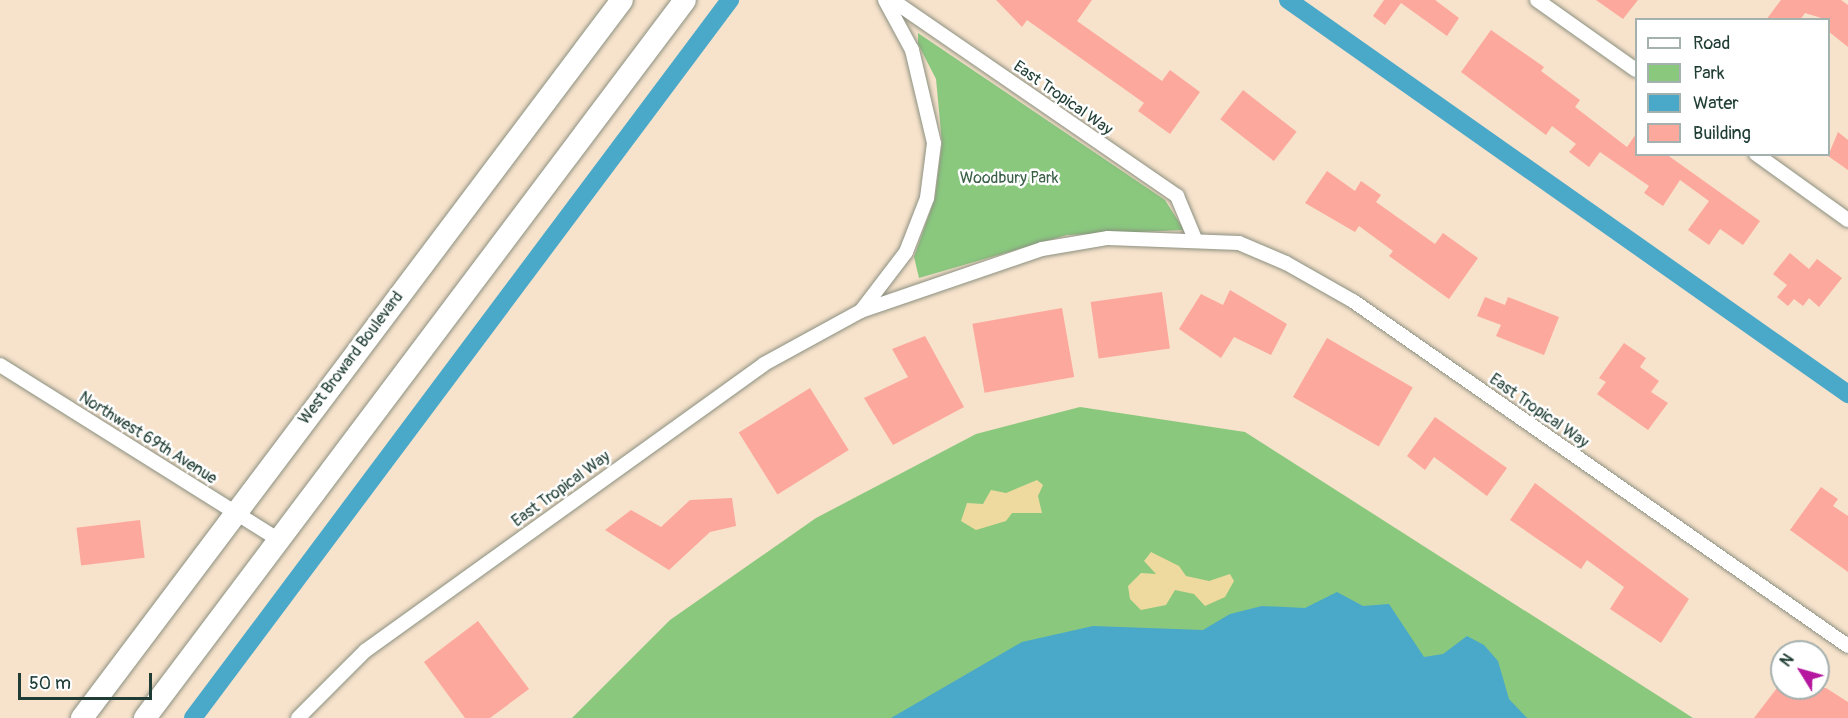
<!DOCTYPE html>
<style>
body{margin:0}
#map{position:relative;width:1848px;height:718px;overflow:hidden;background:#f7e2cb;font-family:Pangolin,sans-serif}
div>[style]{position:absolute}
.green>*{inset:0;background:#8ac87e}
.sand>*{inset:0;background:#eeda9e}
.water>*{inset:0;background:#4aa8c9}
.canal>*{height:18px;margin:-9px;padding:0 9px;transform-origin:9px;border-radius:9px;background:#4aa8c9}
.building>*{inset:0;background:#fda89c;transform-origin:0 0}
.roads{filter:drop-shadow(0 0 2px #8b9080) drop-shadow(0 0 2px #8b9080)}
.street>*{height:14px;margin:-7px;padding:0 7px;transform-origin:7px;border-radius:7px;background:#fff}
.primary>*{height:22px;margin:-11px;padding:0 11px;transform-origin:11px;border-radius:11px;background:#fff}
span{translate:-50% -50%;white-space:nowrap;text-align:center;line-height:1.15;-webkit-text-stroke:5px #fff;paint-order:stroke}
.street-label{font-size:16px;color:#1f3d34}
.park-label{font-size:16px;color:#3a6046}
.legend{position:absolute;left:1635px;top:18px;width:195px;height:138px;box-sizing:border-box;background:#fff;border:2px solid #a5b1ae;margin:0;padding:8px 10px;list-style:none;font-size:18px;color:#1f3d34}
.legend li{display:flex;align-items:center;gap:12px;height:30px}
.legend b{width:30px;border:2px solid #a5b1ae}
.north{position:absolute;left:1770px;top:640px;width:60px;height:60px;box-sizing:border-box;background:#fff;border:2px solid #a5b1ae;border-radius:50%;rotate:307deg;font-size:16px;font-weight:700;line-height:24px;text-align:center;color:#1f3d34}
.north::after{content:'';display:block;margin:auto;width:21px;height:27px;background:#b5179e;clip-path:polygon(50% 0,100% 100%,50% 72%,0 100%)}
.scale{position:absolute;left:18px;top:673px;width:134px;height:27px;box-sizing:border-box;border:3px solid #1f3d34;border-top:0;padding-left:8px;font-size:18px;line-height:21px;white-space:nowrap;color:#1f3d34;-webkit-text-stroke:4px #fff;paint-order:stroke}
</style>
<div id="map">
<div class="green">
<i style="clip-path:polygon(918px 33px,1165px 200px,1184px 230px,1067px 235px,919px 278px,914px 257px,935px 198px,942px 143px,936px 79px,918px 44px)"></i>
<i style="clip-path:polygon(1080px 407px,1245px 432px,1693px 718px,572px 718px,670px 620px,816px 518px,976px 434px)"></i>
</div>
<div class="sand">
<i style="clip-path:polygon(1037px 480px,1043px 485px,1038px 496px,1042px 513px,1012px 513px,1006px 521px,976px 530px,961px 521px,967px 503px,983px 504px,991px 490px,1006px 493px)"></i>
<i style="clip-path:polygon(1151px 552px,1179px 566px,1186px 576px,1209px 581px,1230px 574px,1234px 581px,1225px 597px,1205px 606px,1194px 594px,1175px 590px,1166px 605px,1141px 610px,1130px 599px,1128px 586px,1141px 573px,1156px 574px,1144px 561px)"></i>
</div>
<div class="water">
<i style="clip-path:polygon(1337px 592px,1363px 606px,1389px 604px,1424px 657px,1443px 654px,1467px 636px,1484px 645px,1498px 661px,1509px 699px,1527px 718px,891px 718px,1022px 642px,1093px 626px,1203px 630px,1230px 614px,1262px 606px,1305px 608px)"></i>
</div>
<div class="canal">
<i style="left:1288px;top:0;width:685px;rotate:35.13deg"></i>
<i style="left:193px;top:718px;width:897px;rotate:-53.21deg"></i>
</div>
<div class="building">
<i style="clip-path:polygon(996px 0,1092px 0,1077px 21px,1162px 81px,1170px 70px,1200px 92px,1170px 134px,1138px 111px,1144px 103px,1027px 20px,1022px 27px)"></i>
<i style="clip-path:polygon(1384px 0,1435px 0,1459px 18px,1447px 36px,1401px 3px,1385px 25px,1373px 16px)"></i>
<i style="clip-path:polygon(1596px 0,1638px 0,1623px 19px)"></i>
<i style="clip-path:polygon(1781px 0,1841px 0,1848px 5px,1848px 47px,1828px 31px,1828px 20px,1805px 13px,1800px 20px,1766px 20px)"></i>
<i style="clip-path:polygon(1491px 30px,1544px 67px,1541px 71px,1580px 100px,1575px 107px,1627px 147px,1636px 134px,1636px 154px,1666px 154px,1760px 221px,1743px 245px,1720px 229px,1709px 245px,1688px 230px,1709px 201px,1680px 180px,1663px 206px,1644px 193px,1649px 186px,1600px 152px,1589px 167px,1569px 152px,1576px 144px,1552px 126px,1546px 135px,1461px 72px)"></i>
<i style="left:1243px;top:90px;width:68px;height:37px;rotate:38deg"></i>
<i style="clip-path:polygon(1838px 132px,1848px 140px,1848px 170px,1828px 156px)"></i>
<i style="clip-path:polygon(1327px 171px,1355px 191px,1361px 181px,1381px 195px,1376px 202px,1435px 244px,1443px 233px,1478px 258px,1449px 299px,1389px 256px,1393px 251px,1359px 226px,1355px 232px,1305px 203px)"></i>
<i style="clip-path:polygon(1790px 253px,1809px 269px,1817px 259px,1842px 278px,1819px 307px,1809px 298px,1803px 306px,1794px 299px,1788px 306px,1777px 297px,1787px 285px,1773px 274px)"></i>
<i style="clip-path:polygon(1230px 290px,1287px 324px,1271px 355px,1234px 337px,1221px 358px,1179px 329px,1201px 294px,1223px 305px)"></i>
<i style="left:1162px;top:292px;width:57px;height:72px;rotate:82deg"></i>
<i style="clip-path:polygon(1485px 297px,1505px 305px,1508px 297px,1559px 317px,1544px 355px,1496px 336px,1501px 325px,1477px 316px)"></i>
<i style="left:1062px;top:308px;width:70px;height:91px;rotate:80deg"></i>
<i style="clip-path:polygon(925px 336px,964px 407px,893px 445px,864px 398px,908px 377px,892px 349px)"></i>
<i style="left:1327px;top:338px;width:99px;height:68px;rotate:30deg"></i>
<i style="clip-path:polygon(1624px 343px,1646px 358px,1640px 367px,1659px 381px,1651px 392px,1668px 403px,1648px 430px,1597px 394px,1606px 382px,1599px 378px)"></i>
<i style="left:810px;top:388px;width:73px;height:84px;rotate:58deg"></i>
<i style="clip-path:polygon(1435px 417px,1507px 468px,1487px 496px,1434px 457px,1425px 470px,1407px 456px)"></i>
<i style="clip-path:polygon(1535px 483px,1689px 599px,1661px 643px,1610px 609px,1624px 587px,1587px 560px,1581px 569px,1510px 520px)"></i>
<i style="clip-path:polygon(1821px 487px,1838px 499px,1833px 506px,1848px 516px,1848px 572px,1790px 530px)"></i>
<i style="clip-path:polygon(732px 498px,736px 526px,710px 532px,669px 570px,605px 530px,631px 510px,661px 527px,690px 500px)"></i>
<i style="left:140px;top:520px;width:38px;height:64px;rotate:83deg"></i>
<i style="clip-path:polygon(478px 621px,529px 689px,490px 718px,465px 718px,424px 662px)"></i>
<i style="clip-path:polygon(1777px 688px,1826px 688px,1848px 702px,1848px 718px,1754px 718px)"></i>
</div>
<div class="roads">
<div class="street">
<i style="left:892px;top:0;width:346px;rotate:34.5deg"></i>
<i style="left:1177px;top:196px;width:47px;rotate:67.3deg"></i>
<i style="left:1537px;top:0;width:121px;rotate:35.3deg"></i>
<i style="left:1756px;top:154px;width:113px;rotate:35.7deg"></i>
<i style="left:861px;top:311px;width:74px;rotate:-52.7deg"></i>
<i style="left:906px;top:252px;width:58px;rotate:-68.7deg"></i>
<i style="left:927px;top:198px;width:55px;rotate:-82.7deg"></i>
<i style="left:934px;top:143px;width:96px;rotate:-103.3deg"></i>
<i style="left:912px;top:50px;width:57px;rotate:-118.4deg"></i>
<i style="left:0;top:365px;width:329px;rotate:32.1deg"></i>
<i style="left:298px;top:718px;width:95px;rotate:-45deg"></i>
<i style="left:365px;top:651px;width:491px;rotate:-35.7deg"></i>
<i style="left:764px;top:364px;width:111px;rotate:-28.7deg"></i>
<i style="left:861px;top:311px;width:191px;rotate:-18.9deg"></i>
<i style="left:1042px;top:249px;width:67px;rotate:-9.5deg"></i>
<i style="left:1108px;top:238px;width:131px;rotate:2.2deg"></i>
<i style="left:1239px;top:243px;width:51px;rotate:23.1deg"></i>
<i style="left:1286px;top:263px;width:77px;rotate:29.6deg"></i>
<i style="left:1353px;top:301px;width:603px;rotate:34.88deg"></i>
</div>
<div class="primary">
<i style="left:82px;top:718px;width:898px;rotate:-53.05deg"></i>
<i style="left:145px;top:718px;width:898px;rotate:-53.05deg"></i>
</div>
</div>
<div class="street-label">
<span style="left:1063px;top:98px;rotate:35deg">East Tropical Way</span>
<span style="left:351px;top:358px;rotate:-53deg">West Broward Boulevard</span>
<span style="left:1539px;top:411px;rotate:35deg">East Tropical Way</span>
<span style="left:148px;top:438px;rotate:32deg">Northwest 69th Avenue</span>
<span style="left:561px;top:489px;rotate:-36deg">East Tropical Way</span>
</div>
<div class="park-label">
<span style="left:1009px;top:178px">Woodbury Park</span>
</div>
<ul class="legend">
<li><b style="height:8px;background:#fff"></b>Road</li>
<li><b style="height:16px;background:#8ac87e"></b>Park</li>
<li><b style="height:16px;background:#4aa8c9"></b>Water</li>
<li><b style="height:16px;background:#fda89c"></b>Building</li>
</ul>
<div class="north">N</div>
<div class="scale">50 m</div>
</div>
